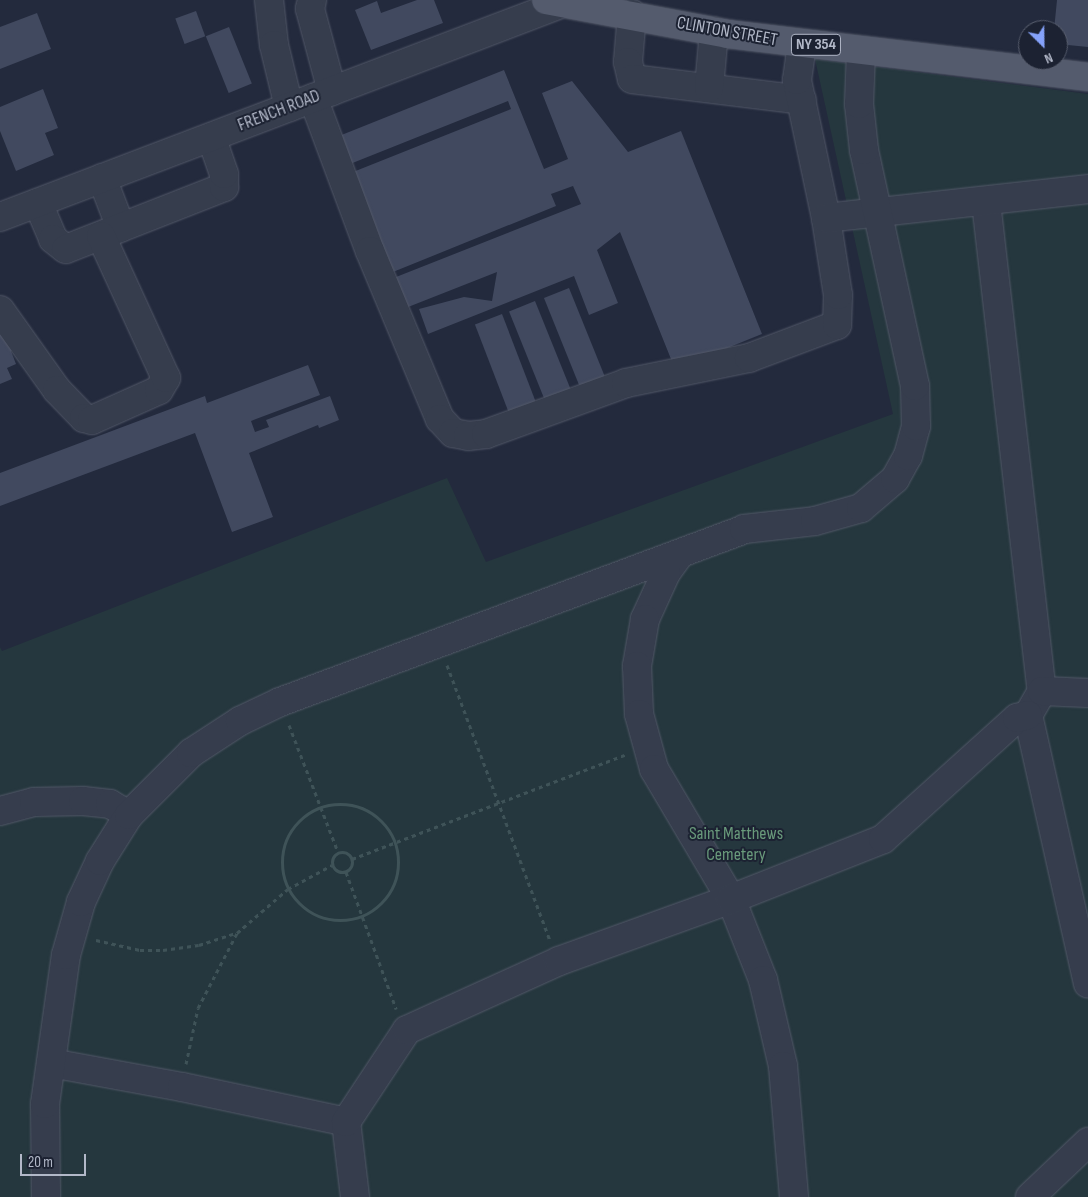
<!DOCTYPE html>
<style>
body{margin:0}
#map{position:relative;width:1088px;height:1197px;overflow:hidden;background:#232a3d;font-family:"Sofia Sans Condensed",sans-serif}
div>[style]{position:absolute}
.green>*{inset:0;background:#25373e}
.building>*{inset:0;background:#41495f;transform-origin:0 0}
.path>*{height:3px;margin-top:-1.5px;transform-origin:0;background:repeating-linear-gradient(90deg,#3f5358 0 4px,transparent 0 8px)}
.path>.ring{margin:-1.5px;padding:0;box-sizing:content-box;background:none;border:3px solid #3f5358;border-radius:50%}
.roads{filter:drop-shadow(0 0 1px #525868) drop-shadow(0 0 1px #525868)}
.minor>*{height:28px;margin:-14px;padding:0 14px;transform-origin:14px;border-radius:14px;background:#363d4d}
.major>*{height:28px;margin:-14px;padding:0 14px;transform-origin:14px;border-radius:14px;background:#545b6d}
span{translate:-50% -50%;white-space:nowrap;text-align:center;line-height:1.15;-webkit-text-stroke:4px #1c2232;paint-order:stroke}
.shield-label span{padding:1px 4px;background:#1c2232;border:1px solid;border-radius:4px;-webkit-text-stroke-width:0}
.shield-label{font-size:16px;color:#b2b8c8;font-weight:700}
.street-label{font-size:18px;color:#b2b8c8}
.park-label{font-size:18px;color:#699a7b}
.north{position:absolute;left:1018px;top:20px;width:50px;height:50px;box-sizing:border-box;background:#1c2232;border:1px solid #585e6e;border-radius:50%;rotate:157deg;font-size:14px;font-weight:700;line-height:20px;text-align:center;color:#b2b8c8}
.north::after{content:'';display:block;margin:auto;width:18px;height:22px;background:#85a2fa;clip-path:polygon(50% 0,100% 100%,50% 72%,0 100%)}
.scale{position:absolute;left:20px;top:1154px;width:66px;height:22px;box-sizing:border-box;border:2px solid #b2b8c8;border-top:0;padding-left:6px;font-size:15px;line-height:18px;white-space:nowrap;color:#b2b8c8;-webkit-text-stroke:4px #1c2232;paint-order:stroke}
</style>
<div id="map">
<div class="green">
<i style="clip-path:polygon(815px 59px,1088px 94px,1088px 1197px,0 1197px,0 647px,2px 651px,447px 478px,486px 562px,893px 414px)"></i>
</div>
<div class="building">
<i style="clip-path:polygon(417px 0,434px 0,443px 23px,371px 50px,355px 10px,377px 1px,381px 13px)"></i>
<i style="clip-path:polygon(1057px 0,1088px 0,1088px 47px,1058px 44px,1058px 30px,1054px 30px)"></i>
<i style="left:196px;top:11px;width:27px;height:22px;rotate:70deg"></i>
<i style="clip-path:polygon(37px 13px,51px 49px,0 69px,0 27px)"></i>
<i style="left:229px;top:27px;width:61px;height:25px;rotate:68deg"></i>
<i style="clip-path:polygon(504px 70px,544px 169px,568px 159px,542px 93px,572px 81px,628px 152px,681px 131px,762px 334px,675px 369px,620px 232px,597px 250px,618px 303px,589px 315px,574px 276px,428px 334px,419px 309px,464px 297px,492px 301px,497px 272px,403px 309px,391px 279px,581px 204px,573px 186px,551px 194px,556px 206px,388px 274px,348px 174px,511px 109px,508px 101px,350px 164px,339px 136px)"></i>
<i style="clip-path:polygon(43px 89px,58px 128px,45px 133px,54px 155px,16px 171px,0 131px,0 107px)"></i>
<i style="left:569px;top:288px;width:98px;height:27px;rotate:68deg"></i>
<i style="left:535px;top:301px;width:97px;height:28px;rotate:68deg"></i>
<i style="left:502px;top:314px;width:97px;height:29px;rotate:69deg"></i>
<i style="clip-path:polygon(0 329px,17px 348px,11px 351px,16px 364px,7px 368px,12px 379px,0 384px)"></i>
<i style="clip-path:polygon(308px 365px,320px 395px,251px 421px,255px 432px,269px 427px,266px 420px,330px 396px,339px 420px,319px 428px,318px 425px,249px 453px,273px 517px,232px 532px,195px 433px,0 506px,0 473px,205px 396px,207px 403px)"></i>
</div>
<div class="path">
<i style="left:447px;top:665px;width:294px;rotate:69.5deg"></i>
<i style="left:289px;top:725px;width:136px;rotate:68.9deg"></i>
<i class="ring" style="left:282px;top:804px;width:113px;height:113px"></i>
<i class="ring" style="left:332px;top:852px;width:17px;height:17px"></i>
<i style="left:352px;top:859px;width:292px;rotate:-20.9deg"></i>
<i style="left:346px;top:872px;width:146px;rotate:69.9deg"></i>
<i style="left:96px;top:940px;width:45px;rotate:12.8deg"></i>
<i style="left:140px;top:950px;width:23px"></i>
<i style="left:163px;top:950px;width:36px;rotate:-8deg"></i>
<i style="left:199px;top:945px;width:39px;rotate:-18deg"></i>
<i style="left:186px;top:1064px;width:57px;rotate:-77.9deg"></i>
<i style="left:198px;top:1008px;width:85px;rotate:-62.5deg"></i>
<i style="left:237px;top:933px;width:67px;rotate:-40.8deg"></i>
<i style="left:288px;top:889px;width:50px;rotate:-28.6deg"></i>
</div>
<div class="roads">
<div class="minor">
<i style="left:269px;top:0;width:45px;rotate:83.7deg"></i>
<i style="left:274px;top:45px;width:64px;rotate:76.4deg"></i>
<i style="left:312px;top:0;width:9px;rotate:103deg"></i>
<i style="left:310px;top:9px;width:85px;rotate:75deg"></i>
<i style="left:632px;top:14px;width:48px;rotate:94.8deg"></i>
<i style="left:628px;top:62px;width:17px;rotate:77deg"></i>
<i style="left:632px;top:79px;width:171px;rotate:7deg"></i>
<i style="left:709px;top:88px;width:57px;rotate:-85deg"></i>
<i style="left:313px;top:98px;width:163px;rotate:69.6deg"></i>
<i style="left:370px;top:251px;width:182px;rotate:67.4deg"></i>
<i style="left:440px;top:419px;width:19px;rotate:47deg"></i>
<i style="left:453px;top:433px;width:15px;rotate:11deg"></i>
<i style="left:468px;top:436px;width:18px;rotate:-6deg"></i>
<i style="left:486px;top:434px;width:149px;rotate:-20deg"></i>
<i style="left:626px;top:383px;width:126px;rotate:-11.5deg"></i>
<i style="left:749px;top:358px;width:94px;rotate:-20.6deg"></i>
<i style="left:837px;top:325px;width:30px;rotate:-88deg"></i>
<i style="left:838px;top:295px;width:78px;rotate:-98.9deg"></i>
<i style="left:826px;top:218px;width:141px;rotate:-101.9deg"></i>
<i style="left:797px;top:80px;width:36px;rotate:-82deg"></i>
<i style="left:102px;top:178px;width:53px;rotate:69.2deg"></i>
<i style="left:986px;top:202px;width:492px;rotate:83.5deg"></i>
<i style="left:1042px;top:691px;width:28px;rotate:120deg"></i>
<i style="left:1028px;top:715px;width:275px;rotate:77.4deg"></i>
<i style="left:38px;top:203px;width:39px;rotate:67deg"></i>
<i style="left:53px;top:239px;width:16px;rotate:38deg"></i>
<i style="left:66px;top:249px;width:170px;rotate:-21.4deg"></i>
<i style="left:224px;top:187px;width:13px;rotate:-90deg"></i>
<i style="left:224px;top:174px;width:39px;rotate:-109deg"></i>
<i style="left:0;top:217px;width:597px;rotate:-20.8deg"></i>
<i style="left:826px;top:218px;width:264px;rotate:-6.3deg"></i>
<i style="left:0;top:310px;width:98px;rotate:54.5deg"></i>
<i style="left:57px;top:390px;width:39px;rotate:46deg"></i>
<i style="left:84px;top:418px;width:8px;rotate:14deg"></i>
<i style="left:92px;top:420px;width:73px;rotate:-24.1deg"></i>
<i style="left:159px;top:390px;width:14px;rotate:-60deg"></i>
<i style="left:166px;top:378px;width:156px;rotate:-114.6deg"></i>
<i style="left:679px;top:555px;width:22px;rotate:126deg"></i>
<i style="left:666px;top:573px;width:51px;rotate:114.5deg"></i>
<i style="left:645px;top:619px;width:48px;rotate:99.7deg"></i>
<i style="left:637px;top:666px;width:48px;rotate:87.6deg"></i>
<i style="left:639px;top:714px;width:57px;rotate:74.7deg"></i>
<i style="left:654px;top:769px;width:151px;rotate:59.4deg"></i>
<i style="left:731px;top:899px;width:87px;rotate:68.4deg"></i>
<i style="left:763px;top:980px;width:88px;rotate:76.9deg"></i>
<i style="left:783px;top:1066px;width:131px;rotate:85.2deg"></i>
<i style="left:1042px;top:691px;width:46px;rotate:2.5deg"></i>
<i style="left:0;top:811px;width:35px;rotate:-15deg"></i>
<i style="left:34px;top:802px;width:49px;rotate:-1.2deg"></i>
<i style="left:83px;top:801px;width:27px;rotate:6deg"></i>
<i style="left:110px;top:804px;width:22px;rotate:30deg"></i>
<i style="left:51px;top:1063px;width:133px;rotate:10.4deg"></i>
<i style="left:182px;top:1087px;width:168px;rotate:12deg"></i>
<i style="left:46px;top:1197px;width:93px;rotate:-90.6deg"></i>
<i style="left:45px;top:1104px;width:150px;rotate:-82deg"></i>
<i style="left:66px;top:955px;width:55px;rotate:-74.2deg"></i>
<i style="left:81px;top:902px;width:45px;rotate:-65.1deg"></i>
<i style="left:100px;top:861px;width:54px;rotate:-57.8deg"></i>
<i style="left:129px;top:815px;width:88px;rotate:-45deg"></i>
<i style="left:191px;top:753px;width:59px;rotate:-33.1deg"></i>
<i style="left:240px;top:721px;width:44px;rotate:-25.4deg"></i>
<i style="left:280px;top:702px;width:495px;rotate:-20.4deg"></i>
<i style="left:744px;top:529px;width:71px;rotate:-6.4deg"></i>
<i style="left:815px;top:521px;width:48px;rotate:-15.8deg"></i>
<i style="left:861px;top:508px;width:45px;rotate:-40.5deg"></i>
<i style="left:895px;top:479px;width:26px;rotate:-61deg"></i>
<i style="left:908px;top:456px;width:31px;rotate:-75deg"></i>
<i style="left:916px;top:426px;width:40px;rotate:-91.4deg"></i>
<i style="left:915px;top:386px;width:241px;rotate:-102.2deg"></i>
<i style="left:864px;top:150px;width:46px;rotate:-96.2deg"></i>
<i style="left:859px;top:104px;width:53px;rotate:-87.8deg"></i>
<i style="left:355px;top:1197px;width:76px;rotate:-96.8deg"></i>
<i style="left:346px;top:1122px;width:110px;rotate:-56.5deg"></i>
<i style="left:407px;top:1030px;width:167px;rotate:-24.4deg"></i>
<i style="left:559px;top:961px;width:183px;rotate:-19.8deg"></i>
<i style="left:731px;top:899px;width:163px;rotate:-21.5deg"></i>
<i style="left:883px;top:839px;width:181px;rotate:-42.1deg"></i>
<i style="left:1017px;top:718px;width:11px;rotate:-15deg"></i>
<i style="left:1030px;top:1197px;width:80px;rotate:-43.5deg"></i>
</div>
<div class="major">
<i style="left:546px;top:0;width:185px;rotate:10.6deg"></i>
<i style="left:728px;top:34px;width:363px;rotate:6.8deg"></i>
</div>
</div>
<div class="shield-label">
<span style="left:816px;top:45px">NY 354</span>
</div>
<div class="street-label">
<span style="left:727px;top:32px;rotate:10deg">CLINTON STREET</span>
<span style="left:279px;top:111px;rotate:-21deg">FRENCH ROAD</span>
</div>
<div class="park-label">
<span style="left:736px;top:845px">Saint Matthews<br>Cemetery</span>
</div>
<div class="north">N</div>
<div class="scale">20 m</div>
</div>
